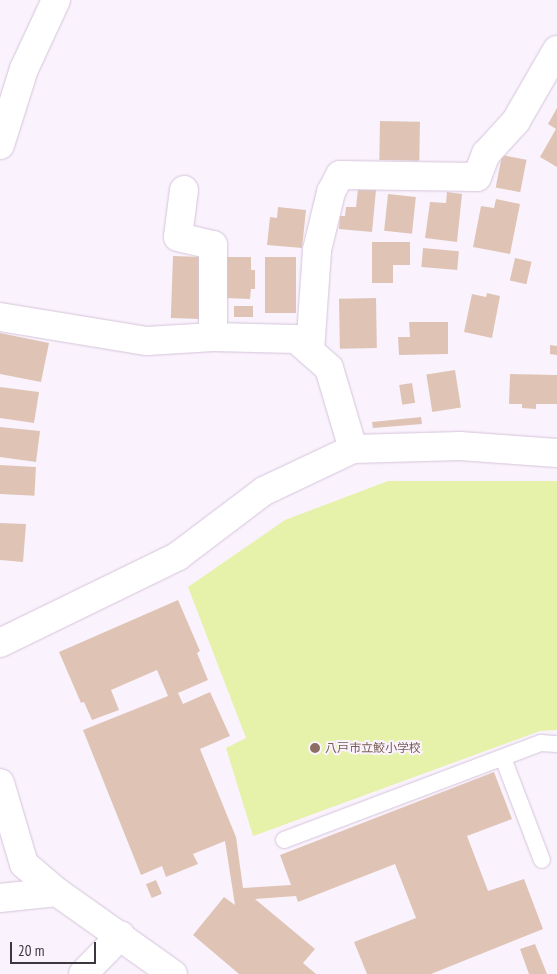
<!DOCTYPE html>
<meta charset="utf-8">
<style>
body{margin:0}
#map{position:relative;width:557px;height:974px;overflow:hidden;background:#faf3fd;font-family:"PT Sans Narrow","Noto Sans JP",sans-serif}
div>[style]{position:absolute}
.green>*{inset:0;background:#e6f1a9}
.building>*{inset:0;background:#dfc4b6;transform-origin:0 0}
.roads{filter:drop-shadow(0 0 1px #d5c4db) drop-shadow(0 0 1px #d5c4db)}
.lane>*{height:16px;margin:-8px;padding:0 8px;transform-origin:8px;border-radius:8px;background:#fff}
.street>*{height:28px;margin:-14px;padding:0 14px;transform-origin:14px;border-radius:14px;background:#fff}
.dots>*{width:14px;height:14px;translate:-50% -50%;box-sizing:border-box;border:2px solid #faf3fd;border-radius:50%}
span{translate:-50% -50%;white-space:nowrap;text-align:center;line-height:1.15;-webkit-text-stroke:4px #faf3fd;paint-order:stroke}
.education-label{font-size:12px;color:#785e54}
.left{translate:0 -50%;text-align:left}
.scale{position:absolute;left:10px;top:942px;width:86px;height:22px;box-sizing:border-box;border:2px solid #3c363f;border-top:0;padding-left:6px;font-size:15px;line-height:18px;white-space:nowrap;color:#3c363f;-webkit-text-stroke:4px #faf3fd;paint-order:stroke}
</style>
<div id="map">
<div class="green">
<i style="clip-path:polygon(388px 481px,557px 481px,557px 730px,540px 731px,253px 836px,226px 748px,246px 738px,188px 587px,285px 520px)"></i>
</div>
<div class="building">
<i style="clip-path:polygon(557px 108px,557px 167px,540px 157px,556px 129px,548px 124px)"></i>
<i style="left:380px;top:121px;width:40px;height:39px;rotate:1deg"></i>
<i style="left:502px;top:155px;width:25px;height:33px;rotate:11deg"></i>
<i style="clip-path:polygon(358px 189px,376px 190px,372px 232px,339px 229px,340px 216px,345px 216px,346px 207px,356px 207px)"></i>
<i style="clip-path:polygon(447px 192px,462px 194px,457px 242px,425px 238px,430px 202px,446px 203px)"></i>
<i style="left:388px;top:194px;width:28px;height:37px;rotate:6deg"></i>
<i style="clip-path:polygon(496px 199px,520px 204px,510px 254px,473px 247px,481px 206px,494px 208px)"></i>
<i style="clip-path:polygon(278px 207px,306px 210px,302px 248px,267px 245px,270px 217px,277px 218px)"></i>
<i style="clip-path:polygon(372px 242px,410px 242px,410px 265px,393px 265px,393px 283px,372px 283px)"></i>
<i style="left:423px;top:248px;width:36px;height:19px;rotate:5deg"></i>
<i style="left:173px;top:256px;width:29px;height:62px;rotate:2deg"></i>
<i style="clip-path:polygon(226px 257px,251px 257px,251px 270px,255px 270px,255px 289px,251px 289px,250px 299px,225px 298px)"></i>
<i style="left:265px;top:257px;width:31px;height:56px"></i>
<i style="left:515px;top:258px;width:17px;height:23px;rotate:13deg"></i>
<i style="clip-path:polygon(487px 293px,500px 296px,492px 338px,464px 332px,472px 294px,486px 297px)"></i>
<i style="left:376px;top:298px;width:50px;height:37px;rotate:89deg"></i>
<i style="left:234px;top:306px;width:19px;height:11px"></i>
<i style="clip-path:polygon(409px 322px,448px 322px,448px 354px,399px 355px,398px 337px,410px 337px)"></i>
<i style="clip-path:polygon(0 333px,49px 343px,41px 382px,0 374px)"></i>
<i style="clip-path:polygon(550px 345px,557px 346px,557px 355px,550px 354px)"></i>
<i style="left:455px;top:370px;width:38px;height:29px;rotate:81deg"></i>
<i style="clip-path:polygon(510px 374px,557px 375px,557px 404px,536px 404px,536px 409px,522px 408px,522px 404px,509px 404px)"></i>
<i style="left:412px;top:383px;width:20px;height:13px;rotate:81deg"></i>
<i style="clip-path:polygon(0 387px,39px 392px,34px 423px,0 418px)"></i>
<i style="clip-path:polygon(421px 417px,422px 424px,373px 428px,372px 422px)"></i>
<i style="clip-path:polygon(0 427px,40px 431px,36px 462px,0 457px)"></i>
<i style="left:0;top:465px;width:36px;height:29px;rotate:3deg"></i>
<i style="clip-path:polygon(0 523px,26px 524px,23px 562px,0 560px)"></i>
<i style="clip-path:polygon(178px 600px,200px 651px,197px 653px,208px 680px,178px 693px,183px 704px,210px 692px,230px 736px,200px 749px,236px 837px,243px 888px,291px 885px,280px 855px,494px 772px,512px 819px,467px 836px,488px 891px,524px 879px,543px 929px,431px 974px,367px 974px,354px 942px,416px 918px,395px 864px,298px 902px,296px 896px,255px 899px,315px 949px,303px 963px,316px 974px,239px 974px,193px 935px,224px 897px,235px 905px,225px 841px,193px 854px,198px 864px,166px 877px,162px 866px,141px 875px,83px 730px,168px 696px,157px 670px,111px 690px,119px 710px,92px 720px,84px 702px,81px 703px,59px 652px)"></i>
<i style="left:156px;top:880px;width:15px;height:11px;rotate:67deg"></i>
<i style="clip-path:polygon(535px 944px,547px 974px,529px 974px,520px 949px)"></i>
</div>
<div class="roads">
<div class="lane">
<i style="left:503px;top:758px;width:109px;rotate:69.1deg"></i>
<i style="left:284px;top:840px;width:275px;rotate:-20.7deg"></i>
<i style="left:541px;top:743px;width:16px;rotate:4deg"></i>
</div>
<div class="street">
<i style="left:0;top:145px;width:80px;rotate:-72.5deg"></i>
<i style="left:24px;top:69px;width:76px;rotate:-65.1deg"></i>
<i style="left:184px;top:190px;width:47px;rotate:97.3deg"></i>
<i style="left:178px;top:237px;width:36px;rotate:13deg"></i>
<i style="left:213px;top:245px;width:92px;rotate:90deg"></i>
<i style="left:0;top:317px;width:149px;rotate:9.3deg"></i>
<i style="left:147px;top:341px;width:66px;rotate:-3.5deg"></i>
<i style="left:213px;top:337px;width:83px;rotate:1.4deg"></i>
<i style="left:296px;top:339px;width:44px;rotate:41.3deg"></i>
<i style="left:329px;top:368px;width:84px;rotate:73.5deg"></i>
<i style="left:310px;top:351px;width:101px;rotate:-86deg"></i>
<i style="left:317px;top:250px;width:60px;rotate:-76.4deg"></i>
<i style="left:331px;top:192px;width:19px;rotate:-62deg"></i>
<i style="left:340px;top:175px;width:137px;rotate:0.8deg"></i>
<i style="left:477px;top:177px;width:25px;rotate:-69deg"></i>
<i style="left:486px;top:154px;width:45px;rotate:-47.7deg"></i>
<i style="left:516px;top:121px;width:82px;rotate:-60deg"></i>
<i style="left:0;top:643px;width:198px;rotate:-26deg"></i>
<i style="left:178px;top:556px;width:108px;rotate:-37.1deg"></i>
<i style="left:264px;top:491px;width:98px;rotate:-25.3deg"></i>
<i style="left:353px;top:449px;width:107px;rotate:-1.6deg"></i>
<i style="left:460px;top:446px;width:97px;rotate:4.1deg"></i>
<i style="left:0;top:783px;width:84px;rotate:73.5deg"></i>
<i style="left:24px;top:864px;width:43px;rotate:40.3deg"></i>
<i style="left:57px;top:892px;width:142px;rotate:35.3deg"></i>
<i style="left:0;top:898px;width:57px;rotate:-6deg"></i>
<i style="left:83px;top:974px;width:54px;rotate:-45.7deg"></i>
</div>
</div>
<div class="dots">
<i style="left:315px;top:748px;background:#8d6e63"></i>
</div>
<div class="education-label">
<span class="left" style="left:325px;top:748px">八戸市立鮫小学校</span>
</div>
<div class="scale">20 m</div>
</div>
